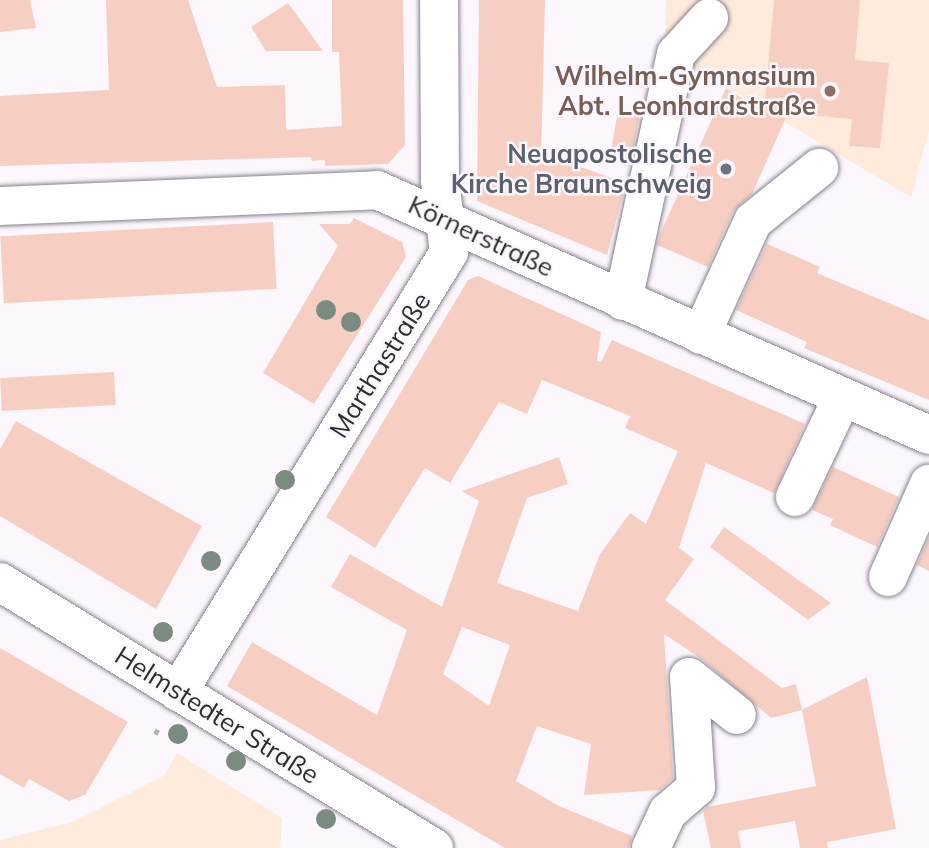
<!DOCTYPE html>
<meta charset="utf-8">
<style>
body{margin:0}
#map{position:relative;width:929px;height:848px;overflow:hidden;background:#fbf7fd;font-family:Mulish,sans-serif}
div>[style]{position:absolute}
.education>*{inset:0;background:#feebdb}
.building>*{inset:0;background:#f7cec2;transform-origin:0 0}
.path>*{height:4.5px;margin-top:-2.25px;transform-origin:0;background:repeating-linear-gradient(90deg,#b6b2b8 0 5px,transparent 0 8.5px)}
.roads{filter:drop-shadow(0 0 2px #89818e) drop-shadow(0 0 2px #89818e)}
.minor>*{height:38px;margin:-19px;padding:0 19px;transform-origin:19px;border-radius:19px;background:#fff}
.trees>*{width:20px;height:20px;margin:-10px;border-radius:50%;background:#7a8c81}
.dots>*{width:19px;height:19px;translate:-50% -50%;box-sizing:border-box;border:4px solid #fbf7fd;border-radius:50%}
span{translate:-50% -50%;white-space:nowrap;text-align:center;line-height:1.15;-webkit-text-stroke:5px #fbf7fd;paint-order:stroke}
.education-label{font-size:26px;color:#785e54;font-weight:700}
.right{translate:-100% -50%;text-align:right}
.worship-label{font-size:26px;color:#5b616d;font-weight:700}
.street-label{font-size:26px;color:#2f2c31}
</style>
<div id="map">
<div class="education">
<i style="clip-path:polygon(666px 0,929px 0,929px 130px,911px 197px,665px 51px)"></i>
<i style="clip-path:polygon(177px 753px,282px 818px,280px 848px,0 848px,0 840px,73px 822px,165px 775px)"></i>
</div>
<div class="building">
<i style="clip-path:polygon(0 0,30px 0,36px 28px,0 32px)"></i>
<i style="clip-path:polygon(106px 0,188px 0,217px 87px,285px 85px,286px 130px,342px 126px,339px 52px,332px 52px,332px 0,403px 0,405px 145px,388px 164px,325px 166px,325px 160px,312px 161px,311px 157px,0 166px,0 96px,109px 90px)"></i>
<i style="clip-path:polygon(479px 0,545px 0,541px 158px,564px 161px,626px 183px,607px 255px,477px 201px)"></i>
<i style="clip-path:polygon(774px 0,860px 0,855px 60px,889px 63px,880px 148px,849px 146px,852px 119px,788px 113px,752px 194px,733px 211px,708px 267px,657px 245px,660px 234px,726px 88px,764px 112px)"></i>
<i style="clip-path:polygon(288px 3px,323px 51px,266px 51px,251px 27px)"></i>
<i style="left:618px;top:111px;width:22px;height:45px;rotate:10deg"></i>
<i style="clip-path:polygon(354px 218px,402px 242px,406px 257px,314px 404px,263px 373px,338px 246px,319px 224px,350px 224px)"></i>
<i style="left:273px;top:222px;width:67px;height:273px;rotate:87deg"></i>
<i style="clip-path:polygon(767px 244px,820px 267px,817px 273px,929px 320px,929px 400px,804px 348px,807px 342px,736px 310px)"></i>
<i style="clip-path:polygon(evenodd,478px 276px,601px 332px,597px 361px,601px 362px,612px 340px,805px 424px,774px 493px,706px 463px,679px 548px,694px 559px,665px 600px,782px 688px,796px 684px,802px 710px,771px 718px,703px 660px,664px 634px,673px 778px,660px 790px,584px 795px,591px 744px,537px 726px,516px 781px,559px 806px,632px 836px,629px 848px,505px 848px,227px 686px,252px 642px,377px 715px,407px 630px,331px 587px,350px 554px,442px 607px,479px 501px,462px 491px,559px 457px,568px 484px,527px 498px,497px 583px,578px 611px,600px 554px,630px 513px,646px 524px,678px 451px,625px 428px,630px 416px,542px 380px,527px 414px,499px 402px,450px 483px,425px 468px,375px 548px,326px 517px,468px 280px,478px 276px,462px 627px,510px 645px,489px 706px,443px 674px,462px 627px)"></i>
<i style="left:114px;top:372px;width:33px;height:114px;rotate:87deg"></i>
<i style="clip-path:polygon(16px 421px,202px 526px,156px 609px,0 516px,0 449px)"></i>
<i style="clip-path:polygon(833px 467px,899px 497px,877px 547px,830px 525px,833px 519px,812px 510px)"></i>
<i style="clip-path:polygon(724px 527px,831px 603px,808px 620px,710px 547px)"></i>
<i style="clip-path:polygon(929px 538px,929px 571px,917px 565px)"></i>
<i style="clip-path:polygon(0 648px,128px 722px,85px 795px,69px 801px,29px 779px,24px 788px,0 774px)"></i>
<i style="clip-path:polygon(867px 677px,896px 829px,827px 842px,828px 848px,800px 848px,795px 821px,738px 831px,741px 848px,711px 848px,703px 811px,707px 807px,816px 786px,802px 710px)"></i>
</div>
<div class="path">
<i style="left:155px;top:734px;width:8px;rotate:-60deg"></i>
</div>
<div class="roads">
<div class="minor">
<i style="left:0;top:206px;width:377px;rotate:-2.4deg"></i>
<i style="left:377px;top:190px;width:604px;rotate:23.93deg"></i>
<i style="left:623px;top:301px;width:253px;rotate:-77.9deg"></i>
<i style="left:676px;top:54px;width:49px;rotate:-47.5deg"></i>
<i style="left:701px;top:335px;width:125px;rotate:-65.5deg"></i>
<i style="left:753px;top:221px;width:85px;rotate:-38.8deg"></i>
<i style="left:795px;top:497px;width:110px;rotate:-64.6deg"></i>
<i style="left:888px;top:577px;width:102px;rotate:-66.2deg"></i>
<i style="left:0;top:582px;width:509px;rotate:31.5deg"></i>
<i style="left:178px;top:692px;width:517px;rotate:-58.37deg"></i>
<i style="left:449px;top:252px;width:72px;rotate:-97.2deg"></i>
<i style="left:440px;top:181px;width:181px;rotate:-90.3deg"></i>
<i style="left:651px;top:848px;width:40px;rotate:-65deg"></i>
<i style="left:668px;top:812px;width:37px;rotate:-41deg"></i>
<i style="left:696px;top:788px;width:111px;rotate:-93.6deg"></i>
<i style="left:689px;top:677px;width:61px;rotate:38.4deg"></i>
</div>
</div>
<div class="trees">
<i style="left:326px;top:310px"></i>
<i style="left:351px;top:322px"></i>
<i style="left:285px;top:480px"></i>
<i style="left:211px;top:561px"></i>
<i style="left:163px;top:632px"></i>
<i style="left:178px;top:734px"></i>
<i style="left:236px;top:761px"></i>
<i style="left:326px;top:819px"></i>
</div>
<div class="dots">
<i style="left:830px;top:91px;background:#8d6e63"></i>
<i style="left:726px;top:169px;background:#6b7280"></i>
</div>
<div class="education-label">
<span class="right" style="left:816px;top:91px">Wilhelm-Gymnasium<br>Abt. Leonhardstraße</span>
</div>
<div class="worship-label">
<span class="right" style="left:712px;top:169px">Neuapostolische<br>Kirche Braunschweig</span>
</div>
<div class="street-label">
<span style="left:481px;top:236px;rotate:25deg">Körnerstraße</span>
<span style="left:380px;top:365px;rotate:-58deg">Marthastraße</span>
<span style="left:217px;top:715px;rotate:32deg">Helmstedter Straße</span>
</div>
</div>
